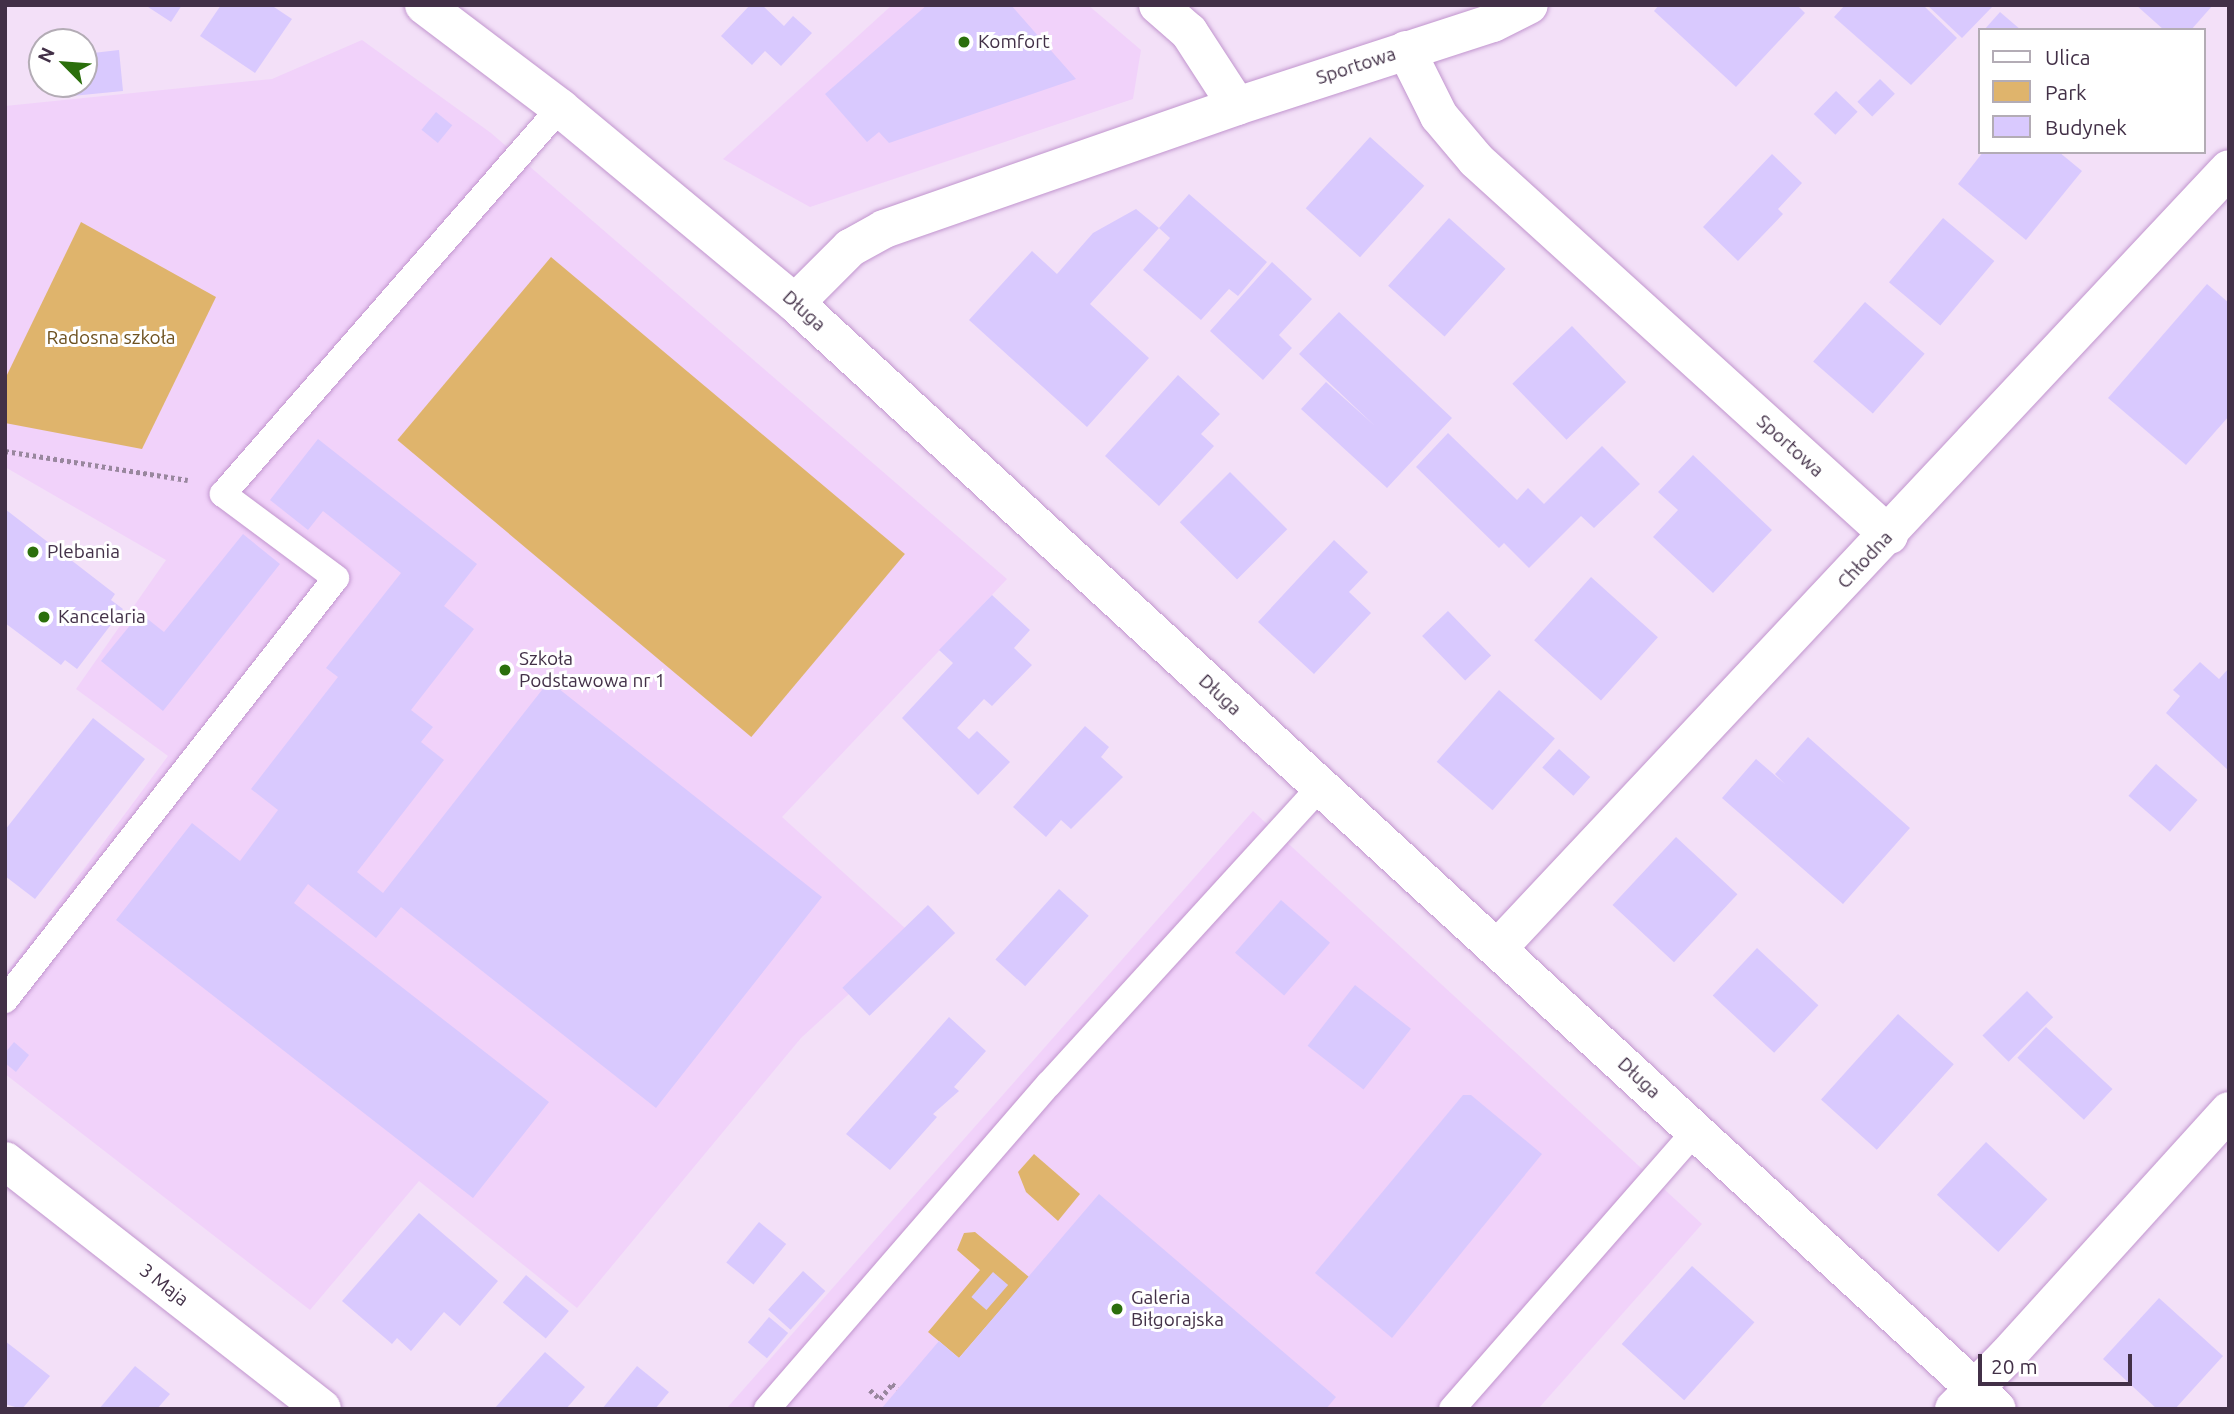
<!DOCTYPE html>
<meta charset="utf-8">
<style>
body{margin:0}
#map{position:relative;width:2234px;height:1414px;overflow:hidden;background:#f3e0f8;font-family:Ubuntu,sans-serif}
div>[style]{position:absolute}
.built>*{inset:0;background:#f1d2fa}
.green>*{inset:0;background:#dfb46c;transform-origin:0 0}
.building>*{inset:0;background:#d9c9fe;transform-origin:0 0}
.path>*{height:4.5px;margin-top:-2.25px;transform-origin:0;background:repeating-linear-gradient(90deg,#99879e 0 3.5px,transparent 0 7px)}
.roads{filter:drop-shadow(0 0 2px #c195ce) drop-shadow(0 0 2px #c195ce)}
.lane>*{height:26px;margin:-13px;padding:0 13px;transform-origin:13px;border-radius:13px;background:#fff}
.street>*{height:38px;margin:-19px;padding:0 19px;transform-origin:19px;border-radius:19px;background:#fff}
.secondary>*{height:38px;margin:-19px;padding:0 19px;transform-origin:19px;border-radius:19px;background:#fff}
.dots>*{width:19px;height:19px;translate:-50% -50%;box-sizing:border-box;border:4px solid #fff;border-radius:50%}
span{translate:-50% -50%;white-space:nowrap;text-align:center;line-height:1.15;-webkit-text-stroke:6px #fff;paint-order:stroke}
.poi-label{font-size:19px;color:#423047}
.left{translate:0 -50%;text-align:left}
.street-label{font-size:19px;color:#423047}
.park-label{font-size:19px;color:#6d511f}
.frame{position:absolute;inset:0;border:7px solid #423047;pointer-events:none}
.legend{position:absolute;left:1978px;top:28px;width:228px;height:126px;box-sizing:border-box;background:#fff;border:2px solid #b3acb5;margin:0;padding:9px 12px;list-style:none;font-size:21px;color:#423047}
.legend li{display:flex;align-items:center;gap:14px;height:35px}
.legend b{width:35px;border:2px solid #b3acb5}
.north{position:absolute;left:28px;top:28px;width:70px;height:70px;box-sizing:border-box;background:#fff;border:2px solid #b3acb5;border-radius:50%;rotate:295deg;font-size:19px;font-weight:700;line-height:28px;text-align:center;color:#423047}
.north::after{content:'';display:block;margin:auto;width:24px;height:32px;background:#2b6f0c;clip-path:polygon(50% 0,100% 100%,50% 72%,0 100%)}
.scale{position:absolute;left:1978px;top:1354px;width:154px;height:32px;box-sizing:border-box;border:4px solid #423047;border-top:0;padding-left:9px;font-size:21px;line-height:24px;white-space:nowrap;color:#423047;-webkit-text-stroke:5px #fff;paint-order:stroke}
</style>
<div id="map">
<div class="built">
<i style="clip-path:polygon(892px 5px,1088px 5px,1141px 50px,1133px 99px,810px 207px,723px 159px)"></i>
<i style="clip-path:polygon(362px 40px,491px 133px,1007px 579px,782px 817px,906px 929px,849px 994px,801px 1038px,577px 1308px,419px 1181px,310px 1310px,5px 1074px,5px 975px,168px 756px,76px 689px,166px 560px,5px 467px,5px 106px,272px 79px)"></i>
<i style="clip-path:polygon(1253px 811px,1702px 1224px,1538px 1409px,726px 1409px)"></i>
</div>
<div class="green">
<i style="clip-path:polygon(81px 222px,216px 297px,142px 449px,5px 423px,5px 379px)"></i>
<i style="left:551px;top:257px;width:462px;height:239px;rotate:40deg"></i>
<i style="clip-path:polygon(1034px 1154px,1080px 1194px,1058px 1221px,1026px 1192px,1018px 1172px)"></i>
<i style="clip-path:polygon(975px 1232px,1029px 1277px,959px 1358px,928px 1332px,980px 1270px,957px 1250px,964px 1233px)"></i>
</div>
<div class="building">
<i style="clip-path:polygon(145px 5px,182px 5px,171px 22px)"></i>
<i style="clip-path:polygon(221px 5px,271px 5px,292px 19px,255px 73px,200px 36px)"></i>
<i style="clip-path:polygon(750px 5px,762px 5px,784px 26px,793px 16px,812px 33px,781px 66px,765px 51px,752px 65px,721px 36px)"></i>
<i style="clip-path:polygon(927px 5px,1011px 5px,1076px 79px,889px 143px,879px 132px,867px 142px,825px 94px)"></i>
<i style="clip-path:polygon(1659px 5px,1797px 5px,1805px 13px,1736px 87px,1654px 11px)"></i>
<i style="clip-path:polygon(1845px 5px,1923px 5px,1957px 38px,1911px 85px,1834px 17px)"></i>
<i style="clip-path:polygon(1927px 5px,1994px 5px,1962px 38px)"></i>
<i style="clip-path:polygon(2136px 5px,2213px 5px,2191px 30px,2164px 30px)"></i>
<i style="clip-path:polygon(2000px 12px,2021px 30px,1984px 30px)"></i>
<i style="clip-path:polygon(119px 50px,123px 91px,62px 97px,60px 84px,84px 84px,84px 54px)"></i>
<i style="left:1880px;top:79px;width:21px;height:32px;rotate:45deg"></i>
<i style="left:1836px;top:91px;width:30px;height:32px;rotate:44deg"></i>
<i style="left:436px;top:112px;width:21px;height:23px;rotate:39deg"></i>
<i style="left:1370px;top:137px;width:73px;height:96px;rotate:42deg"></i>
<i style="clip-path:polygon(1983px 152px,2059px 152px,2082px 171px,2026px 240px,1958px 184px)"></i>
<i style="clip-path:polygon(1772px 154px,1802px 183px,1778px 209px,1783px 214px,1738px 261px,1703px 227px)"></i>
<i style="clip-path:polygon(1189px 194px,1267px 262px,1238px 296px,1229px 289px,1201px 320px,1143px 270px,1170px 238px,1159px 228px)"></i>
<i style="clip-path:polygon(1136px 209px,1159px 228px,1090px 304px,1149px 358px,1087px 427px,969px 320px,1032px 251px,1057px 274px,1093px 233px)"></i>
<i style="left:1449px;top:218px;width:76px;height:91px;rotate:42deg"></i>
<i style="left:1943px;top:218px;width:67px;height:84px;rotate:40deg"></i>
<i style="clip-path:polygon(1272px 262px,1312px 299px,1279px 335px,1292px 348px,1263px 380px,1210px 331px)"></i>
<i style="clip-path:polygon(2207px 284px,2229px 303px,2229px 416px,2186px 465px,2108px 398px)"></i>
<i style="left:1865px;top:302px;width:79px;height:79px;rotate:41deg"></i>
<i style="clip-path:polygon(1339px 312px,1452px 418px,1387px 488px,1301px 409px,1326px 382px,1375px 426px,1299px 354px)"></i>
<i style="left:1572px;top:326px;width:78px;height:83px;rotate:46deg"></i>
<i style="clip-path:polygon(1178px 375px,1220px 414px,1201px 434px,1214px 446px,1159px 506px,1105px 456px)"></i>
<i style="clip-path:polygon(1448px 433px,1517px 500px,1528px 488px,1544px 504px,1602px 446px,1640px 484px,1594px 528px,1581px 516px,1529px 568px,1504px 543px,1499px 548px,1416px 467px)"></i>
<i style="clip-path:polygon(318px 439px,477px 564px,444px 606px,474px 629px,411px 710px,433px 727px,421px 742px,444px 760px,357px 872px,383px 893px,549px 681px,822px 897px,656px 1108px,401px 907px,376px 938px,308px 884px,294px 903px,549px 1102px,473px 1198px,116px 920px,192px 823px,240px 861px,278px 810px,251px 789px,338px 677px,326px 668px,401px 573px,323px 511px,308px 530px,270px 500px)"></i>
<i style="clip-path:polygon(1693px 455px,1772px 530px,1713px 593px,1653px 537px,1678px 510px,1658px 492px)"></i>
<i style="left:1230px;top:472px;width:81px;height:71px;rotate:45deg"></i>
<i style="clip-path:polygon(5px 509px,115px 594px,111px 600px,123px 609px,77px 669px,65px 660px,61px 665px,5px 623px)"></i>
<i style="clip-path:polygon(243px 534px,280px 564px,163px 711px,101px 661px,140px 613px,164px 632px)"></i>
<i style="clip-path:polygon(1334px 540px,1368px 572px,1349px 592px,1371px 613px,1314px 674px,1258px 622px)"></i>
<i style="left:1591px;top:577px;width:90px;height:85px;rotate:42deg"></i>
<i style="clip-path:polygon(992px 595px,1030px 630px,1014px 648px,1032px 665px,992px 706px,984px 699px,957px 728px,969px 739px,977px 731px,1010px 762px,978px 795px,902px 718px,953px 663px,939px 650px)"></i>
<i style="left:1448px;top:611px;width:62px;height:36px;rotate:46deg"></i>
<i style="clip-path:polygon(2200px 662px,2219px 679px,2229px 668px,2229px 771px,2166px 713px,2180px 696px,2173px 690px)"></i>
<i style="left:1499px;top:690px;width:74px;height:95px;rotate:41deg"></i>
<i style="clip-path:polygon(93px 718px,145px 759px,35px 899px,5px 876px,5px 830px)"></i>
<i style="clip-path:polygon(1085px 726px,1109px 747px,1101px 757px,1123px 777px,1071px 829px,1061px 820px,1046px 837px,1013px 807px)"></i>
<i style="clip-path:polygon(1808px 737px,1910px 828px,1843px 904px,1722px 798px,1756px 759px,1785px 784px,1775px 774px)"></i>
<i style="left:1559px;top:749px;width:42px;height:25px;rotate:42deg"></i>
<i style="left:2156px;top:764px;width:55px;height:42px;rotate:41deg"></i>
<i style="left:1676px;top:837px;width:84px;height:93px;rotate:43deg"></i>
<i style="left:1059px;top:889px;width:40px;height:95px;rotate:42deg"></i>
<i style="left:1281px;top:900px;width:65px;height:70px;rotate:41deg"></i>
<i style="left:928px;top:905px;width:39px;height:119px;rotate:46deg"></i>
<i style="left:1757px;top:948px;width:84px;height:65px;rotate:43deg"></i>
<i style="left:1355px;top:985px;width:71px;height:77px;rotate:38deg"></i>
<i style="left:2027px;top:991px;width:37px;height:63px;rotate:45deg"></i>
<i style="left:1898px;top:1014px;width:75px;height:115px;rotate:42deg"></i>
<i style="clip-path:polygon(949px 1017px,986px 1051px,954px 1087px,959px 1091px,933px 1114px,937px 1117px,890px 1170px,846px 1134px)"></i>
<i style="left:2046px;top:1027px;width:91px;height:42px;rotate:43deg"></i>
<i style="clip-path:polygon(14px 1042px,29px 1055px,16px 1072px,5px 1063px,5px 1053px)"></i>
<i style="clip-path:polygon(1463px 1095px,1471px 1095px,1542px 1154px,1392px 1338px,1315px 1273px)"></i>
<i style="left:1986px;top:1142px;width:84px;height:72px;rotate:43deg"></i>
<i style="clip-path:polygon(1099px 1194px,1336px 1397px,1326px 1409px,881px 1409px,939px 1341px,959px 1358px)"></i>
<i style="clip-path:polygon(419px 1213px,498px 1281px,460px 1326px,444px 1312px,411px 1351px,397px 1338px,392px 1344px,342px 1301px)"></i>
<i style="left:759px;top:1222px;width:35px;height:52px;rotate:39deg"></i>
<i style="left:1692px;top:1266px;width:84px;height:105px;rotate:42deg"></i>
<i style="left:803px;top:1271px;width:30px;height:52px;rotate:42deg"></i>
<i style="left:993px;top:1272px;width:20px;height:33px;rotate:41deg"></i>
<i style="left:526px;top:1275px;width:56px;height:36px;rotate:40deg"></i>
<i style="clip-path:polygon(2159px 1298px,2223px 1356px,2175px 1409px,2157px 1409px,2103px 1359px)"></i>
<i style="left:769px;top:1317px;width:25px;height:33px;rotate:40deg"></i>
<i style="clip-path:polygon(5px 1341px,50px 1376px,22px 1409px,5px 1404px)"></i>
<i style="clip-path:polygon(545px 1352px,585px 1387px,566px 1409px,494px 1409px)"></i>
<i style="clip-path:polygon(135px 1366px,170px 1394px,157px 1409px,99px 1409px)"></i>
<i style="clip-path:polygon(637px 1366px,669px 1392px,655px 1409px,602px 1409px)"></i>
</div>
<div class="path">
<i style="left:5px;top:451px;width:185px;rotate:9deg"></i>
<i style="left:870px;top:1390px;width:13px;rotate:42deg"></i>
<i style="left:880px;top:1399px;width:19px;rotate:-51deg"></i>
<i style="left:892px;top:1384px;width:7px;rotate:34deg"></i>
</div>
<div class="roads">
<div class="lane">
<i style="left:5px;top:1000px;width:536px;rotate:-51.89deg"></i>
<i style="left:336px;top:578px;width:141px;rotate:-143.4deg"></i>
<i style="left:223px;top:494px;width:512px;rotate:-48.88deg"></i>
<i style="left:767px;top:1409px;width:430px;rotate:-49.1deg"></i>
<i style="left:1049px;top:1084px;width:402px;rotate:-47.6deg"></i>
<i style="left:1452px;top:1409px;width:369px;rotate:-48.8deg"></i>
</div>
<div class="street">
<i style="left:1158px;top:5px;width:41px;rotate:41.1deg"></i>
<i style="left:1189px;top:32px;width:88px;rotate:57deg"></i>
<i style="left:1406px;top:50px;width:74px;rotate:63.4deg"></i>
<i style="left:1439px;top:116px;width:57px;rotate:49.9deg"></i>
<i style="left:1476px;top:160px;width:558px;rotate:42.24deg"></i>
<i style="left:795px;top:303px;width:78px;rotate:-45deg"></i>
<i style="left:850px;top:248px;width:39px;rotate:-29deg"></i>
<i style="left:884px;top:229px;width:374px;rotate:-19.2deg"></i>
<i style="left:1237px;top:106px;width:269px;rotate:-18deg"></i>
<i style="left:1493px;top:23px;width:40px;rotate:-26.6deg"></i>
<i style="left:1498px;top:948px;width:1068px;rotate:-46.82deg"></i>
<i style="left:5px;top:1161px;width:402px;rotate:38deg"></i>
<i style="left:1954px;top:1409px;width:74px;rotate:-45deg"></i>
<i style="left:2006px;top:1357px;width:332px;rotate:-47.8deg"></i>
</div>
<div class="secondary">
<i style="left:424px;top:5px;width:171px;rotate:37.1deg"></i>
<i style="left:560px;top:108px;width:305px;rotate:39.7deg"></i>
<i style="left:795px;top:303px;width:1633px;rotate:42.62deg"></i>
</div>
</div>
<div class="dots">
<i style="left:964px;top:42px;background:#2b6f0c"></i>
<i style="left:33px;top:552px;background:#2b6f0c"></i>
<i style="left:44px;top:617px;background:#2b6f0c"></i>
<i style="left:505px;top:670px;background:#2b6f0c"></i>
<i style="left:1117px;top:1309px;background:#2b6f0c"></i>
</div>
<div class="poi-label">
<span class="left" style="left:978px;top:42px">Komfort</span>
<span class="left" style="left:47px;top:552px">Plebania</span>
<span class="left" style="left:58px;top:617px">Kancelaria</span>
<span class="left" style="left:519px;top:670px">Szkoła<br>Podstawowa nr 1</span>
<span class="left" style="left:1131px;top:1309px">Galeria<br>Biłgorajska</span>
</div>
<div class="street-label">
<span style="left:1356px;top:66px;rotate:-18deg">Sportowa</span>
<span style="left:804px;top:311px;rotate:42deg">Długa</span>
<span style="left:1790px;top:446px;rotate:42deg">Sportowa</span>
<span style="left:1865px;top:560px;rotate:-47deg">Chłodna</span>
<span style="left:1220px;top:695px;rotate:43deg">Długa</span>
<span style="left:1639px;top:1078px;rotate:43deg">Długa</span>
<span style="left:164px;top:1285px;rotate:38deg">3 Maja</span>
</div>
<div class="park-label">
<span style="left:111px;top:338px">Radosna szkoła</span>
</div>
<div class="frame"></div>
<ul class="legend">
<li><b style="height:9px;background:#fff"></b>Ulica</li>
<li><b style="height:19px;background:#dfb46c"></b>Park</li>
<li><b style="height:19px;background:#d9c9fe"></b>Budynek</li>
</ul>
<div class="north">N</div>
<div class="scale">20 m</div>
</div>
